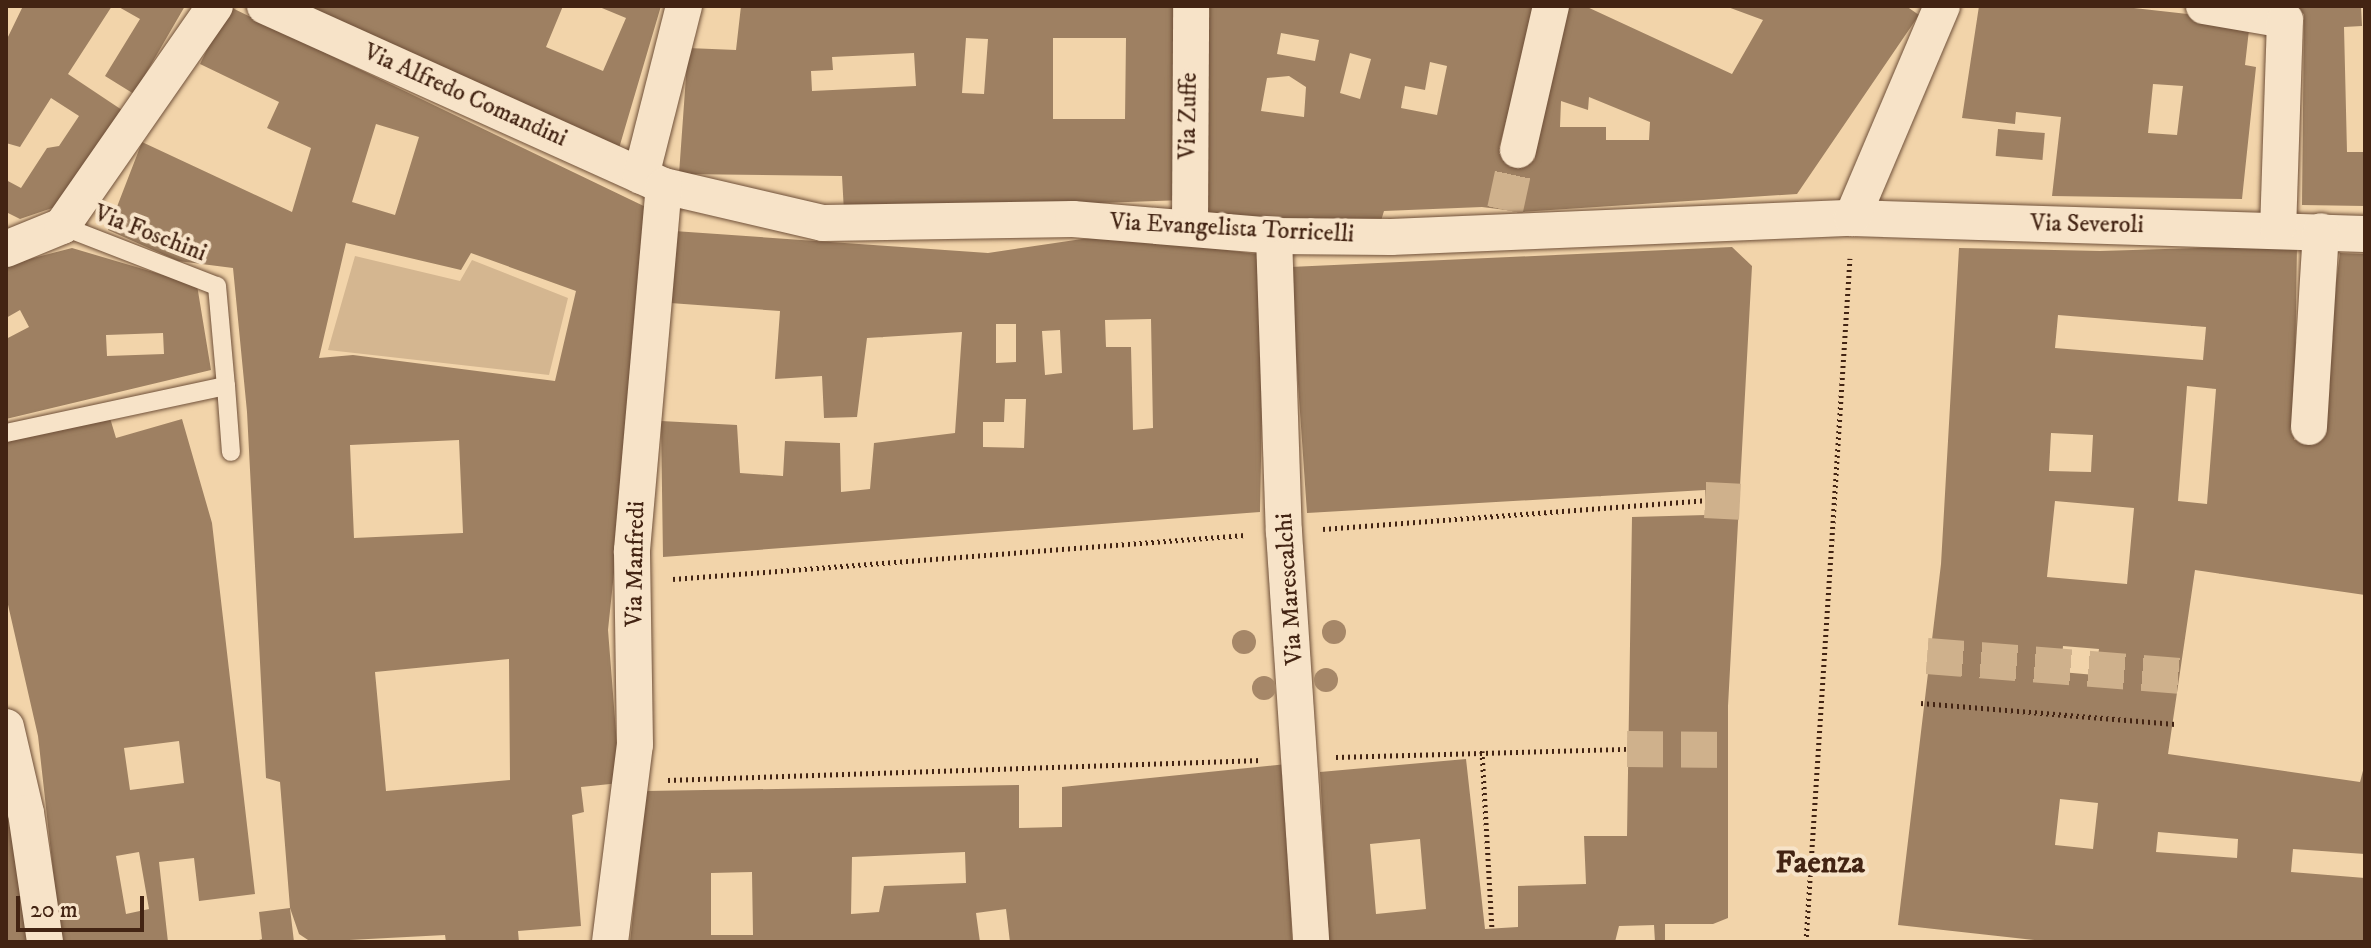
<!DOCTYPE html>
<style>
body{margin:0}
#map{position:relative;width:2371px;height:948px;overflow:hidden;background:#f2d4aa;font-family:"IM FELL DW Pica",serif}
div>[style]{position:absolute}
.green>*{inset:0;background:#d4b690}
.building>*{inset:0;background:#9e8062;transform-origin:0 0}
.street-tunnel>*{height:36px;margin-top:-18px;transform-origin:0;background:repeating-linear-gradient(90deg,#cfb18c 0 36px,transparent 0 54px)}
.path>*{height:5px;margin-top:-2.5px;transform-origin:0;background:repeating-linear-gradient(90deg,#432413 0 2px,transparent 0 6px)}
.roads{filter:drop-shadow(0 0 2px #6f5039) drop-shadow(0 0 2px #6f5039)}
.lane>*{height:18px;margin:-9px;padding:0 9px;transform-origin:9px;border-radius:9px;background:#f7e3c8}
.street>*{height:36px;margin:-18px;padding:0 18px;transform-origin:18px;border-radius:18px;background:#f7e3c8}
.trees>*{width:24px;height:24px;margin:-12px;border-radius:50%;background:#a68768}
span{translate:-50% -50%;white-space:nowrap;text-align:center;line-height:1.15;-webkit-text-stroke:8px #f7e3c8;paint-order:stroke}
.street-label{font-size:24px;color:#432413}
.district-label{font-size:32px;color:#432413;font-weight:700}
.frame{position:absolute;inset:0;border:8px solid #432413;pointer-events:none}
.scale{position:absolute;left:16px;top:896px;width:128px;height:36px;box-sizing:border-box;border:4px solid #432413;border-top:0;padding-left:10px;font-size:24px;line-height:28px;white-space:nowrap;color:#432413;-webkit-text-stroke:6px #f7e3c8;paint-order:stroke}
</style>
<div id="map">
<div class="green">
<i style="clip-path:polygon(355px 256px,460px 281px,472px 260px,568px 298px,549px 375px,328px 350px)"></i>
</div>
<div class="building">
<i style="clip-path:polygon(23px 6px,112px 6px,68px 74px,125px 112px,61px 205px,20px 219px,6px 212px,6px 180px,21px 188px,47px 148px,59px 146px,79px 116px,51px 98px,20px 147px,6px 143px,6px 41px)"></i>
<i style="clip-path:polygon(117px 6px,185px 6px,134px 94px,105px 76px,140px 19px)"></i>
<i style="clip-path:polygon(evenodd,228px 6px,652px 210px,608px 630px,620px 783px,581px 787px,584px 812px,572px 815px,581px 926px,518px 931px,519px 942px,446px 942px,445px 935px,311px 942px,299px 934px,290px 908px,280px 782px,266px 778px,247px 412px,233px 268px,178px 261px,108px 230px,142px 142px,292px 212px,311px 148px,267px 128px,279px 102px,200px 64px,228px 6px,376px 124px,419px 137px,395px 215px,352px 202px,376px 124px,228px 6px,346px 243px,461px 270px,471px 253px,576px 291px,555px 381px,353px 355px,319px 358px,346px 243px,228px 6px,459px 440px,463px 533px,354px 538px,350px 445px,459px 440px,228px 6px,509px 659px,510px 780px,386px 791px,375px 672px,509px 659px)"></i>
<i style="clip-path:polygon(297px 6px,563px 6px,546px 47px,603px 71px,626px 18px,597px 6px,661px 6px,617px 155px)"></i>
<i style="clip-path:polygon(evenodd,741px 6px,1184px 6px,1184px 200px,844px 212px,842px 176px,679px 174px,688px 48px,736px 50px,741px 6px,966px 38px,988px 39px,984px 94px,962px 93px,966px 38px,741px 6px,1053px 38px,1126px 38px,1125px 119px,1053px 119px,1053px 38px,741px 6px,914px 53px,916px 86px,812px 91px,811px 71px,833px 70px,832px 57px,914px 53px)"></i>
<i style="clip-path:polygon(evenodd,1207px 6px,1536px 6px,1499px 148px,1533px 151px,1566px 6px,1585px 6px,1732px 74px,1763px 20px,1725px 6px,1906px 6px,1919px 15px,1797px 194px,1522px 212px,1482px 207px,1384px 211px,1380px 224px,1201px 215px,1207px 6px,1281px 33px,1319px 40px,1315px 61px,1277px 54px,1281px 33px,1207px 6px,1350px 53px,1371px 59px,1360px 99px,1340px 93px,1350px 53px,1207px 6px,1430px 62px,1447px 66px,1437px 115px,1401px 108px,1405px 86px,1425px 90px,1430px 62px,1207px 6px,1289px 76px,1306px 87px,1304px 117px,1261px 111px,1267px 78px,1289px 76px,1207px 6px,1589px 97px,1650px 122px,1649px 140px,1606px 140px,1606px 127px,1560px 127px,1561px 101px,1588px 110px,1589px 97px)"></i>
<i style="clip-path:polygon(evenodd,1979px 6px,2116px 6px,2250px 21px,2245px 65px,2256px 67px,2242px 199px,2052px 196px,2061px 117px,2016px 112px,2015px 124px,1962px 118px,1979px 6px,2153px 84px,2183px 86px,2177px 135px,2148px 133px,2153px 84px)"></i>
<i style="clip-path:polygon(2273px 6px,2361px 6px,2362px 26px,2344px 27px,2347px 152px,2365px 152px,2365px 206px,2302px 205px,2304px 14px)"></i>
<i style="left:1998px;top:129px;width:47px;height:27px;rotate:5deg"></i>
<i style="clip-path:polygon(evenodd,674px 231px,988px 253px,1109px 235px,1265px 255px,1260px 512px,663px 557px,661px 421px,737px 425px,740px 473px,783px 476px,785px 441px,840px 443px,841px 492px,870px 489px,874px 443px,955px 433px,962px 332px,867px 338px,857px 417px,824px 418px,822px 376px,775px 379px,780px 311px,670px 303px,674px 231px,1151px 319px,1153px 428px,1133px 430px,1131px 347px,1106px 347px,1105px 320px,1151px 319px,674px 231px,996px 324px,1016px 324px,1016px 362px,996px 363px,996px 324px,674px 231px,1060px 330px,1062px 373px,1045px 375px,1042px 331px,1060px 330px,674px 231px,1005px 399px,1026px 399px,1024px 448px,983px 447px,983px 422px,1004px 422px,1005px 399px)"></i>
<i style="clip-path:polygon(evenodd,2297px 245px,2294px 440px,2315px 441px,2340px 253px,2365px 254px,2365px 595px,2195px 570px,2168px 754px,2360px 782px,2365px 763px,2365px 854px,2293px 849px,2291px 872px,2365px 878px,2365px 942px,2053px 942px,1898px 925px,1941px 564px,1959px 248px,2100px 251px,2297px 245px,2058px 315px,2206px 327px,2203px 360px,2055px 348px,2058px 315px,2297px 245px,2187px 386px,2216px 389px,2207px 504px,2178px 501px,2187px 386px,2297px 245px,2051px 433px,2093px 435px,2091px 472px,2049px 471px,2051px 433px,2297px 245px,2055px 501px,2134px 508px,2127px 584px,2047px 577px,2055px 501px,2297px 245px,2063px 646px,2099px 649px,2095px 675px,2061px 672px,2063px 646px,2297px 245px,2060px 799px,2098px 803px,2093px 849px,2055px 845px,2060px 799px,2297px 245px,2158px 832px,2238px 839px,2237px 858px,2156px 852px,2158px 832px)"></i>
<i style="clip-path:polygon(evenodd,1732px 247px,1752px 266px,1728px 706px,1728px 918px,1713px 924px,1665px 924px,1665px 942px,1655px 942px,1654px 925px,1619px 926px,1615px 942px,1329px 942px,1320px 772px,1466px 759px,1485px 929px,1518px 927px,1518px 886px,1586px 884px,1584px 836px,1627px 836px,1632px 517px,1706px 515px,1705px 500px,1705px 490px,1307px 513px,1290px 267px,1732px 247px,1420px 839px,1426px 909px,1376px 914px,1370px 844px,1420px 839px)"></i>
<i style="clip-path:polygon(evenodd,72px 248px,197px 285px,211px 370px,6px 419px,6px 339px,29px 327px,20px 310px,6px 318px,6px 265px,72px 248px,163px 333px,164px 354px,107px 356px,106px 335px,163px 333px)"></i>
<i style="clip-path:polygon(evenodd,110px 418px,116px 438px,182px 419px,212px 523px,255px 894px,199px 901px,194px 858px,159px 862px,168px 942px,61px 942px,38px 736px,6px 596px,6px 442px,110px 418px,179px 741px,184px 783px,130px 790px,124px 748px,179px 741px,110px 418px,139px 852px,149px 909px,126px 914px,116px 856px,139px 852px)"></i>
<i style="clip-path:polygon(evenodd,1287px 764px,1292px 942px,1010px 942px,1006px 909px,976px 913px,980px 942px,630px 942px,646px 791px,1019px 785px,1019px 828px,1062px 827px,1062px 787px,1287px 764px,965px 852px,966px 883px,884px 886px,879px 912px,851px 914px,852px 857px,965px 852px,1287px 764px,752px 872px,753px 935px,711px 935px,711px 873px,752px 872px)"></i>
<i style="clip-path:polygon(11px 805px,40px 942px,6px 942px,6px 807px)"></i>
<i style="clip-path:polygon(290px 908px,294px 942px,253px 942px,262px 939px,259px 912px)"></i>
</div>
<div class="street-tunnel">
<i style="left:1505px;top:210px;width:61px;rotate:-77.8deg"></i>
<i style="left:1705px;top:500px;width:35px;rotate:3deg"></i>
<i style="left:1927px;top:656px;width:256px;rotate:4.5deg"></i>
<i style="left:1627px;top:749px;width:105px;rotate:0.5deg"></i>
</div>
<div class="path">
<i style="left:1323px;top:529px;width:383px;rotate:-4.3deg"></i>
<i style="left:673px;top:579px;width:574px;rotate:-4.4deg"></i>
<i style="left:1921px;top:703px;width:255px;rotate:4.7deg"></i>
<i style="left:1482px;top:751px;width:178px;rotate:86.8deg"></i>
<i style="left:1336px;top:757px;width:291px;rotate:-1.6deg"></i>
<i style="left:668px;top:780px;width:594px;rotate:-1.93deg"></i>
<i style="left:1806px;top:942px;width:685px;rotate:-86.32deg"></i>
</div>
<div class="roads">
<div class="lane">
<i style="left:62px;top:226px;width:166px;rotate:21.2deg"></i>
<i style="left:217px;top:286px;width:100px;rotate:84.9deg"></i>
<i style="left:6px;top:433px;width:225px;rotate:-12.1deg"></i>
<i style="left:226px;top:386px;width:66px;rotate:85.7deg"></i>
</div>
<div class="street">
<i style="left:265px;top:6px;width:438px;rotate:24.3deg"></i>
<i style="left:664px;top:186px;width:163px;rotate:13.1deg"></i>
<i style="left:823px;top:223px;width:250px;rotate:-0.9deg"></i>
<i style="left:1073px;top:219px;width:202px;rotate:4.8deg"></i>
<i style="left:1274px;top:236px;width:117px;rotate:0.5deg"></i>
<i style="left:1391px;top:237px;width:461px;rotate:-2.4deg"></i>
<i style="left:1852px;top:218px;width:513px;rotate:1.79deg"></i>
<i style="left:2204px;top:6px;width:82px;rotate:9.8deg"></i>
<i style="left:2285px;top:20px;width:207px;rotate:91.9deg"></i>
<i style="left:1518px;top:150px;width:148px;rotate:-77.1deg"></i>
<i style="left:641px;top:176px;width:175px;rotate:-75.8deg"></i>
<i style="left:1852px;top:218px;width:230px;rotate:-67deg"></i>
<i style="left:1190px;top:227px;width:221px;rotate:-89.7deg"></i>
<i style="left:1274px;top:236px;width:296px;rotate:88.1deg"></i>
<i style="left:1284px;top:532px;width:411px;rotate:86.2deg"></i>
<i style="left:6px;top:249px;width:61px;rotate:-22.3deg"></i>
<i style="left:62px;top:226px;width:268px;rotate:-55.2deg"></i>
<i style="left:2309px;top:427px;width:196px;rotate:-86.5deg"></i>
<i style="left:6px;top:727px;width:88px;rotate:76.9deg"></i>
<i style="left:26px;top:813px;width:130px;rotate:81.6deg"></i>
<i style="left:610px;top:942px;width:199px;rotate:-82.8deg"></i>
<i style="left:635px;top:745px;width:195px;rotate:-90.9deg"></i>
<i style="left:632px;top:550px;width:365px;rotate:-85deg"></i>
</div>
</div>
<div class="trees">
<i style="left:1334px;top:632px"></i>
<i style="left:1244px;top:642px"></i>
<i style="left:1326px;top:680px"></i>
<i style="left:1264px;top:688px"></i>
</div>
<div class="street-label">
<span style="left:465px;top:96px;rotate:24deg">Via Alfredo Comandini</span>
<span style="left:1189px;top:116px;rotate:-89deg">Via Zuffe</span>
<span style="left:2087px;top:225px;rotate:1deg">Via Severoli</span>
<span style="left:1232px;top:229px;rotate:3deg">Via Evangelista Torricelli</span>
<span style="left:150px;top:234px;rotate:21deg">Via Foschini</span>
<span style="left:636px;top:564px;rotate:-89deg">Via Manfredi</span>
<span style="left:1290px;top:589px;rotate:-94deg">Via Marescalchi</span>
</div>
<div class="district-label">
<span style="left:1820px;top:863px">Faenza</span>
</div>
<div class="frame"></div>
<div class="scale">20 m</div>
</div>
